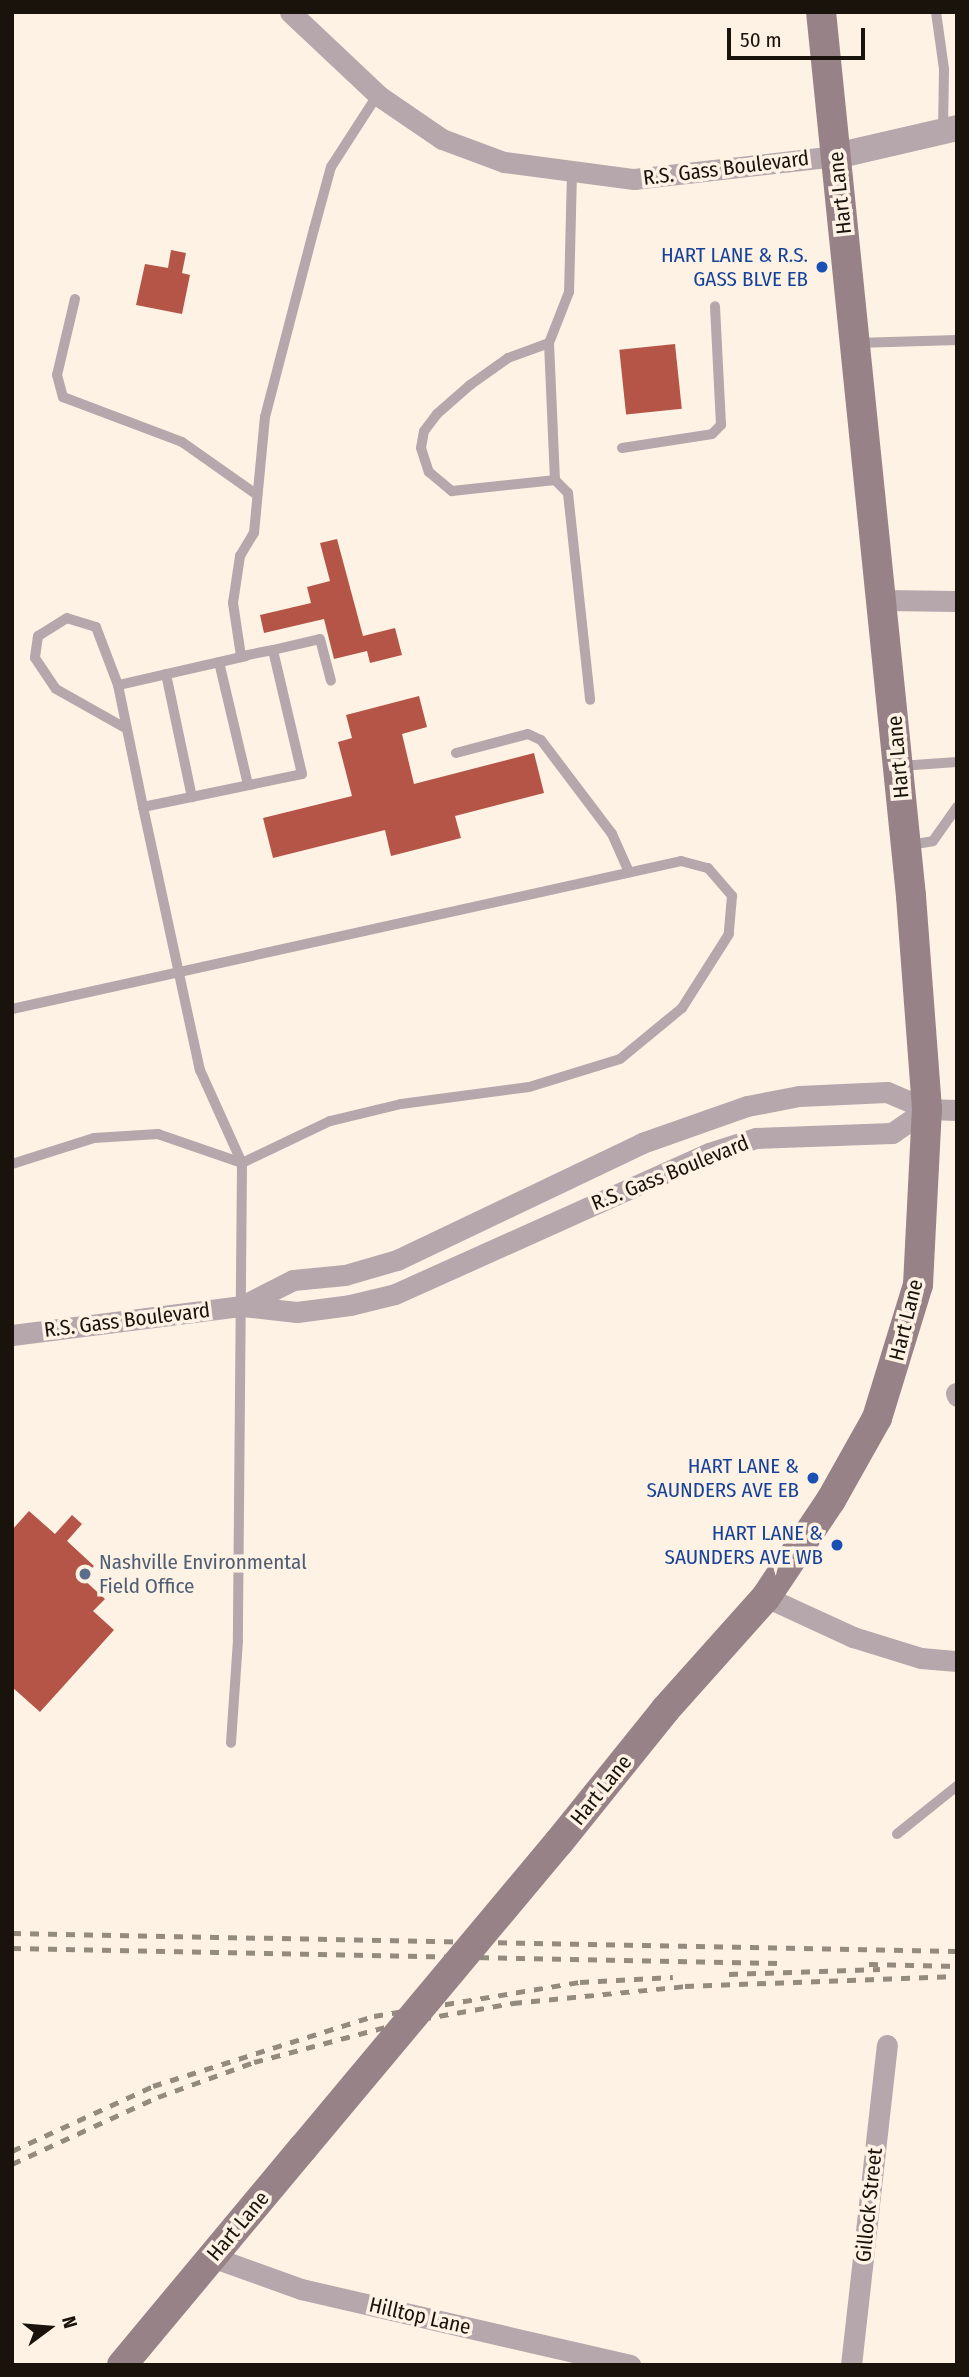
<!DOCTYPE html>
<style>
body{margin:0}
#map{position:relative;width:969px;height:2377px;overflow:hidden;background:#fef2e4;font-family:"Fira Sans Condensed",sans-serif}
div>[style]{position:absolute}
.building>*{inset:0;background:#b45547;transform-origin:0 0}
.service>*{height:10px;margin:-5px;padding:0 5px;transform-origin:5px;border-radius:5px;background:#b5a7ab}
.minor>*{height:21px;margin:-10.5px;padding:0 10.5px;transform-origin:10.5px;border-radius:10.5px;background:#b5a7ab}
.tertiary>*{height:26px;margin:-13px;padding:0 13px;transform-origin:13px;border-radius:13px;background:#b5a7ab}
.secondary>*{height:30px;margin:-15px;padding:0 15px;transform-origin:15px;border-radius:15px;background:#978288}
.rail>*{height:5px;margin-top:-2.5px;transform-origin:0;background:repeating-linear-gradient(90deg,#948b7f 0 9px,transparent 0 18px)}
.secondary-bridge>*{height:30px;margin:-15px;padding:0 15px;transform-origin:15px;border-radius:15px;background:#978288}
.dots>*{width:19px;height:19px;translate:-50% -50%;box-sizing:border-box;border:4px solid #fef2e4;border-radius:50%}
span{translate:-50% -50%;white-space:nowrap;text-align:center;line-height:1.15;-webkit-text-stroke:7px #fef2e4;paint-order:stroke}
.street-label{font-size:21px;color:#1a130b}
.transit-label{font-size:21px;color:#164399}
.right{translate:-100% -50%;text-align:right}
.service-label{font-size:21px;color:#4e5e75}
.left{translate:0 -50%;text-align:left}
.frame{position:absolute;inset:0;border:14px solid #1a130b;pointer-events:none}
.north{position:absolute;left:14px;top:2293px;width:70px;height:70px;-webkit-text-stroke:5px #fef2e4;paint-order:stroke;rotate:74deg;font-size:19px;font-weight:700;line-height:28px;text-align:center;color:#1a130b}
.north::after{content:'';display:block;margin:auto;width:24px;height:32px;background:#1a130b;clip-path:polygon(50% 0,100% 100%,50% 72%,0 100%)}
.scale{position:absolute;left:727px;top:28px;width:138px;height:32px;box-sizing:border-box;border:4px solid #1a130b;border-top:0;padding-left:9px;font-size:21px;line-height:24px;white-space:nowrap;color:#1a130b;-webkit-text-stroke:5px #fef2e4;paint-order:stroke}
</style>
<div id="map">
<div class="building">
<i style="clip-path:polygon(171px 250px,186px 253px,182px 273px,190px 275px,182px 314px,136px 305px,145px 264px,168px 268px)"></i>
<i style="left:675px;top:344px;width:65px;height:56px;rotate:84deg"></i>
<i style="clip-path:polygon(337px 539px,363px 636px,395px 628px,402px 655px,370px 663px,367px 651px,334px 659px,324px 619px,264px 633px,260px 615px,311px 603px,307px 587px,330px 581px,320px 543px)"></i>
<i style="clip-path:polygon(419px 696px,427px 727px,402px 734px,414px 784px,534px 753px,544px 793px,455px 816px,461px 838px,391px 856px,385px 830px,273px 858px,263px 818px,352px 796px,338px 742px,352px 738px,346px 715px)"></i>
<i style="clip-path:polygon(29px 1511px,55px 1534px,72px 1515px,82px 1524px,67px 1541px,94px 1566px,82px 1578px,105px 1599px,93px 1611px,114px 1630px,40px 1712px,12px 1687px,12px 1530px)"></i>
</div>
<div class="service">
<i style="left:936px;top:12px;width:58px;rotate:82deg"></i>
<i style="left:944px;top:69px;width:62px;rotate:90.9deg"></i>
<i style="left:572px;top:172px;width:120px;rotate:91.4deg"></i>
<i style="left:569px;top:292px;width:55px;rotate:111.4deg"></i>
<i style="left:549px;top:343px;width:44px;rotate:159.9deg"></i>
<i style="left:508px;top:358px;width:47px;rotate:144.6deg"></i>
<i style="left:470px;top:385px;width:44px;rotate:138.7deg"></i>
<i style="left:437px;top:414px;width:21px;rotate:127deg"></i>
<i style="left:424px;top:431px;width:17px;rotate:100deg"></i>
<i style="left:421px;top:448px;width:25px;rotate:72deg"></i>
<i style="left:429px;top:472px;width:30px;rotate:40deg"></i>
<i style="left:452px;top:491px;width:104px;rotate:-6.1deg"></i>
<i style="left:555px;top:480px;width:18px;rotate:45deg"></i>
<i style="left:568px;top:493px;width:208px;rotate:83.9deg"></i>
<i style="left:75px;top:299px;width:78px;rotate:103.3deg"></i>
<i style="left:57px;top:375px;width:23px;rotate:75deg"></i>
<i style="left:63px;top:397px;width:127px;rotate:20.7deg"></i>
<i style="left:182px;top:442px;width:92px;rotate:35.2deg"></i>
<i style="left:549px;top:343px;width:137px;rotate:87.5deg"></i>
<i style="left:856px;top:343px;width:101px;rotate:-1.7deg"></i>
<i style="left:622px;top:448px;width:91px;rotate:-8.8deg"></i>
<i style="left:712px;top:434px;width:13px;rotate:-45deg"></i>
<i style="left:721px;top:425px;width:119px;rotate:-92.9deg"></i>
<i style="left:273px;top:650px;width:48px;rotate:-13.2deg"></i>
<i style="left:320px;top:639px;width:43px;rotate:75.3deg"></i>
<i style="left:246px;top:656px;width:131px;rotate:167.2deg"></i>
<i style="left:118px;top:685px;width:125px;rotate:78.4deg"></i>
<i style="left:143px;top:807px;width:162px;rotate:-11.7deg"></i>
<i style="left:302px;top:774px;width:127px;rotate:-103.2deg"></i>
<i style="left:273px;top:650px;width:33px;rotate:169deg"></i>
<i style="left:241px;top:656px;width:54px;rotate:-98.6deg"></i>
<i style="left:233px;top:603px;width:48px;rotate:-81.5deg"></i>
<i style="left:240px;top:556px;width:27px;rotate:-59deg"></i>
<i style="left:254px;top:533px;width:117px;rotate:-84.6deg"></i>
<i style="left:265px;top:417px;width:194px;rotate:-75.4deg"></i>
<i style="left:314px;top:229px;width:64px;rotate:-74.7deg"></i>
<i style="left:331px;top:167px;width:87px;rotate:-57.2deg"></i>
<i style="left:219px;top:662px;width:126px;rotate:76.7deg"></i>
<i style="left:166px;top:674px;width:126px;rotate:78.1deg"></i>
<i style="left:118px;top:685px;width:62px;rotate:-110.8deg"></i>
<i style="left:96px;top:627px;width:30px;rotate:-163deg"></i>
<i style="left:67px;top:618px;width:34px;rotate:148deg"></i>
<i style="left:38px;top:636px;width:22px;rotate:98deg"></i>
<i style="left:35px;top:658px;width:37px;rotate:56deg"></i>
<i style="left:56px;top:689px;width:81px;rotate:29.4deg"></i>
<i style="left:456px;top:753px;width:74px;rotate:-14.8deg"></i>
<i style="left:528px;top:734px;width:14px;rotate:25deg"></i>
<i style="left:541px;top:740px;width:118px;rotate:52.9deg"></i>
<i style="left:612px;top:834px;width:42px;rotate:65.9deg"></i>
<i style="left:900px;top:766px;width:57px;rotate:-4deg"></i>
<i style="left:143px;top:807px;width:269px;rotate:77.8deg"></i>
<i style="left:200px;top:1070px;width:102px;rotate:65.7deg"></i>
<i style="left:242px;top:1163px;width:477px;rotate:90.5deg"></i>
<i style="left:238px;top:1640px;width:103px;rotate:93.9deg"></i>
<i style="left:909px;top:845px;width:24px;rotate:-9deg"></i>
<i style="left:933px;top:841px;width:42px;rotate:-54.8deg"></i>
<i style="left:12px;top:1009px;width:685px;rotate:-12.47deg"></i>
<i style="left:681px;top:861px;width:28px;rotate:15deg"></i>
<i style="left:708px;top:868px;width:37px;rotate:49deg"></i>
<i style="left:732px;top:896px;width:38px;rotate:95deg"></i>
<i style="left:729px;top:934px;width:88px;rotate:122.4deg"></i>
<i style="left:682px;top:1008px;width:80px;rotate:140.6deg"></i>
<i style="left:620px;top:1059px;width:95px;rotate:162.9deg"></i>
<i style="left:529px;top:1087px;width:129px;rotate:172.4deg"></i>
<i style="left:401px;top:1104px;width:73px;rotate:166.5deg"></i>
<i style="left:330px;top:1121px;width:98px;rotate:154.5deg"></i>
<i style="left:242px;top:1163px;width:89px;rotate:-161deg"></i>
<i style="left:158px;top:1134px;width:64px;rotate:176.4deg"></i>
<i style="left:94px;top:1138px;width:86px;rotate:162.4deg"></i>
<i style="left:897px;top:1834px;width:77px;rotate:-38.7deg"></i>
</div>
<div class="minor">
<i style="left:290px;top:12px;width:122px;rotate:43.3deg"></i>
<i style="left:379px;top:96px;width:76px;rotate:34.3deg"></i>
<i style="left:442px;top:139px;width:66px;rotate:20.4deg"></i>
<i style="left:504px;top:162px;width:131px;rotate:7.5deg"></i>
<i style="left:634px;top:179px;width:203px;rotate:-6.5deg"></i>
<i style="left:884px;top:600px;width:73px;rotate:0.8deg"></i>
<i style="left:242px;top:1306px;width:57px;rotate:-27deg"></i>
<i style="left:293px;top:1280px;width:52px;rotate:-5.5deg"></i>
<i style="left:345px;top:1275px;width:54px;rotate:-16.1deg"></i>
<i style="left:397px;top:1260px;width:272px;rotate:-25.5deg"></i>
<i style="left:642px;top:1143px;width:111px;rotate:-19.4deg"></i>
<i style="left:747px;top:1106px;width:53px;rotate:-10.9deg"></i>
<i style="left:799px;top:1096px;width:88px;rotate:-2.6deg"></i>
<i style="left:887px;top:1092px;width:43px;rotate:23deg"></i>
<i style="left:927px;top:1109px;width:30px;rotate:2deg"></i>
<i style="left:12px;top:1335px;width:232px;rotate:-7.2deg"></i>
<i style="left:242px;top:1306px;width:55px;rotate:6.2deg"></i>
<i style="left:297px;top:1312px;width:53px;rotate:-7.5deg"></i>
<i style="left:350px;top:1305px;width:46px;rotate:-13.7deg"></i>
<i style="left:395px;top:1294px;width:344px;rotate:-24.2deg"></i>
<i style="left:709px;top:1153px;width:49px;rotate:-17.7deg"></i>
<i style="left:756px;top:1138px;width:136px;rotate:-2.1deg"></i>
<i style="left:892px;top:1133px;width:42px;rotate:-34.4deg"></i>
<i style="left:956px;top:1393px;width:3px;rotate:72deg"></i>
<i style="left:766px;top:1597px;width:96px;rotate:24.7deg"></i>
<i style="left:853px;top:1637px;width:71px;rotate:17.2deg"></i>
<i style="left:921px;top:1658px;width:36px;rotate:5deg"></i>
<i style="left:212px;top:2257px;width:95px;rotate:19.8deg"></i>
<i style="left:301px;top:2289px;width:338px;rotate:13deg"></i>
<i style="left:851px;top:2365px;width:322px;rotate:-83.6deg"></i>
</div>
<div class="tertiary">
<i style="left:836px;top:156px;width:124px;rotate:-13deg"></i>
</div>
<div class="secondary">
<i style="left:559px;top:1842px;width:169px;rotate:-51.2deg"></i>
<i style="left:665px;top:1710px;width:152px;rotate:-48.2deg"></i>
<i style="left:766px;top:1597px;width:117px;rotate:-56.2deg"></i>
<i style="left:831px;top:1500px;width:94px;rotate:-60.7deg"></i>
<i style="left:877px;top:1418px;width:139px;rotate:-72.9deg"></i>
<i style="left:918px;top:1285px;width:176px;rotate:-87.1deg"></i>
<i style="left:927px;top:1109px;width:214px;rotate:-94.3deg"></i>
<i style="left:911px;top:896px;width:889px;rotate:-95.81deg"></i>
<i style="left:122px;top:2365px;width:283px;rotate:-50.2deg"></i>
</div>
<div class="rail">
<i style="left:12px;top:1933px;width:945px;rotate:1.09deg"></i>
<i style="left:12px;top:1948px;width:770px;rotate:1.12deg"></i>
<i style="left:869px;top:1964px;width:88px;rotate:1.3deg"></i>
<i style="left:729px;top:1974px;width:151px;rotate:-1.9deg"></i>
<i style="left:12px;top:2151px;width:155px;rotate:-24.7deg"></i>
<i style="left:153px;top:2086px;width:232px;rotate:-17.6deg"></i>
<i style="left:374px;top:2016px;width:209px;rotate:-9.4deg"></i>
<i style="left:580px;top:1982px;width:93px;rotate:-3.1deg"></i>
<i style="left:12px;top:2164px;width:161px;rotate:-24.7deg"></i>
<i style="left:158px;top:2097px;width:102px;rotate:-20deg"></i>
<i style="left:254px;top:2062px;width:155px;rotate:-14.9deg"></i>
<i style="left:404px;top:2022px;width:111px;rotate:-9.9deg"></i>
<i style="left:513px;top:2003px;width:173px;rotate:-5.6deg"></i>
<i style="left:685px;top:1986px;width:272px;rotate:-2.1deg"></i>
</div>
<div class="secondary-bridge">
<i style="left:303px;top:2148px;width:399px;rotate:-50.1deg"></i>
</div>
<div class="dots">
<i style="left:822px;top:267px;background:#1a4fb4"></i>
<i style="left:813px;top:1478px;background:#1a4fb4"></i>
<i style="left:837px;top:1545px;background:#1a4fb4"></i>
<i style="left:85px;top:1574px;background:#5c6f8a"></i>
</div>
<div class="street-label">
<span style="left:726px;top:168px;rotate:-7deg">R.S. Gass Boulevard</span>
<span style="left:840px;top:193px;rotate:-96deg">Hart Lane</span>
<span style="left:898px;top:757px;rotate:-95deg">Hart Lane</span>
<span style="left:670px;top:1173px;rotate:-22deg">R.S. Gass Boulevard</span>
<span style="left:127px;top:1320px;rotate:-7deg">R.S. Gass Boulevard</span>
<span style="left:906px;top:1320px;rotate:-76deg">Hart Lane</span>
<span style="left:601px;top:1790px;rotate:-51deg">Hart Lane</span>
<span style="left:869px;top:2205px;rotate:-84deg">Gillock Street</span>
<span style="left:238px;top:2226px;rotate:-50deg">Hart Lane</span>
<span style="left:420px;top:2316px;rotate:13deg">Hilltop Lane</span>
</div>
<div class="transit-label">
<span class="right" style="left:808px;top:267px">HART LANE &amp; R.S.<br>GASS BLVE EB</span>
<span class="right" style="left:799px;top:1478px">HART LANE &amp;<br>SAUNDERS AVE EB</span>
<span class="right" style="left:823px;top:1545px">HART LANE &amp;<br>SAUNDERS AVE WB</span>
</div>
<div class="service-label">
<span class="left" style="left:99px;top:1574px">Nashville Environmental<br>Field Office</span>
</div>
<div class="frame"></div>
<div class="north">N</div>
<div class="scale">50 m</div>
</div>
